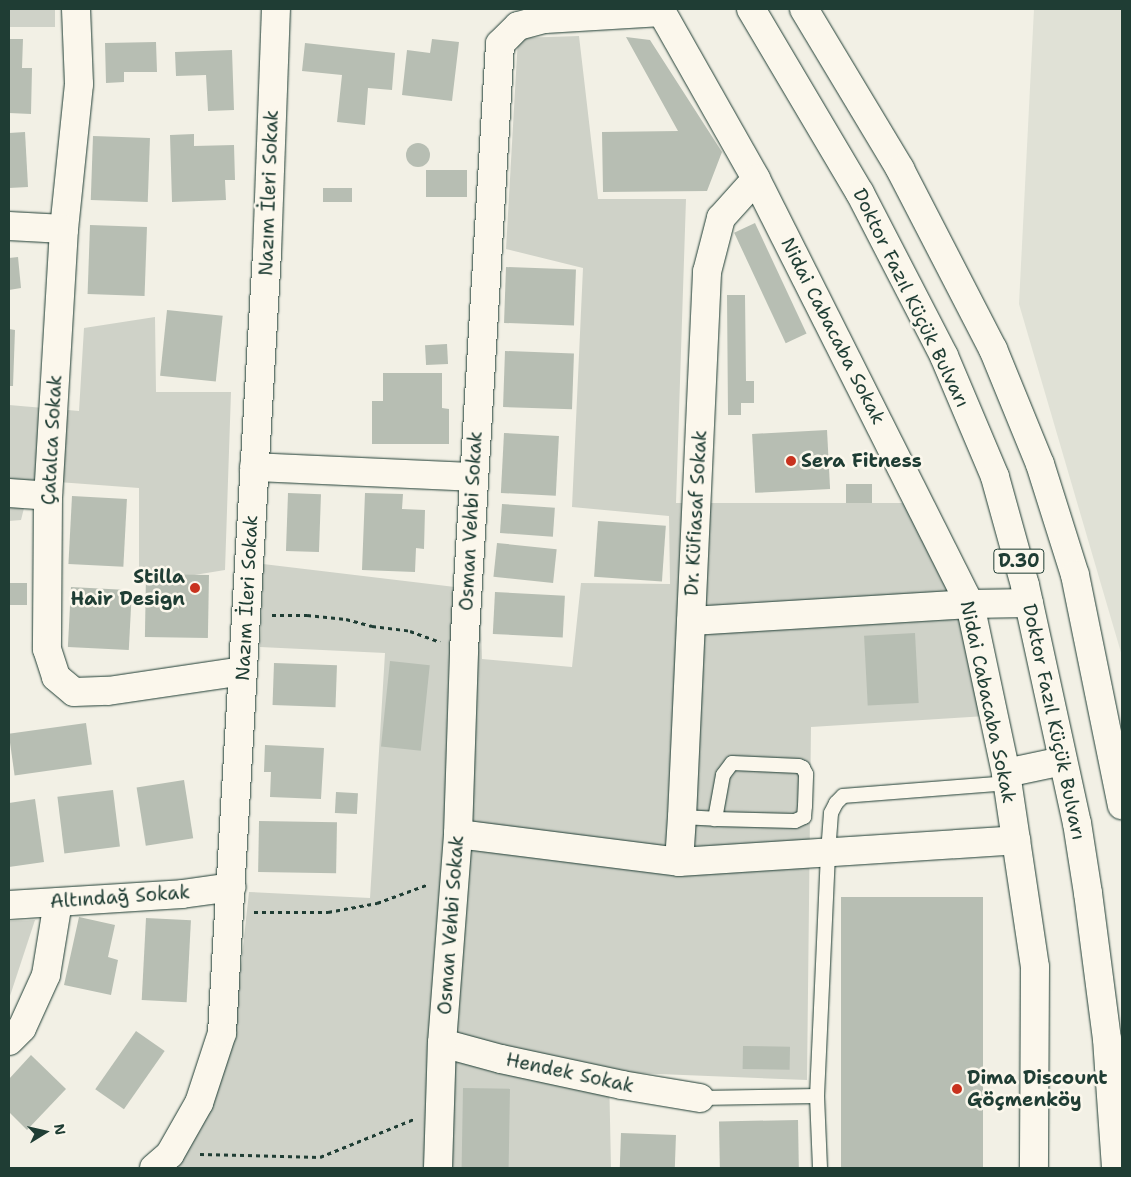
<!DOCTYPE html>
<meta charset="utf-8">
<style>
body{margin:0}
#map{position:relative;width:1131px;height:1177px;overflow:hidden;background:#f2f0e5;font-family:"Shantell Sans",sans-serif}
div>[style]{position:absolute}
.built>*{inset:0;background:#e0e1d6}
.green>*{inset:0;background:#cfd2c8;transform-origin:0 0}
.building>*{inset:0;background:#b7beb3;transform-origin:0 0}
.round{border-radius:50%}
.path>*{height:3px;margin-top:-1.5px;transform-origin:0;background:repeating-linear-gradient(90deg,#1f3d34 0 4px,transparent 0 8px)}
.roads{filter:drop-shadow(0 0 1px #1f3d34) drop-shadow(0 0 1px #1f3d34)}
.service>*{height:14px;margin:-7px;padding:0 7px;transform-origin:7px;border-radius:7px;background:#fbf7ec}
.minor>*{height:28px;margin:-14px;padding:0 14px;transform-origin:14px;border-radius:14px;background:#fbf7ec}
.trunk>*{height:28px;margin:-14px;padding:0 14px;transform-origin:14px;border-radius:14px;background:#fbf7ec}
.dots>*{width:14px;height:14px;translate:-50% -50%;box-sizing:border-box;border:2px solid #fbf7ec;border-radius:50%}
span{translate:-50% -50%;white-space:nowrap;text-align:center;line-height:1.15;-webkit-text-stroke:5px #fbf7ec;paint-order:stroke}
.shield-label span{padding:1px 4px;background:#fbf7ec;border:1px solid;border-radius:4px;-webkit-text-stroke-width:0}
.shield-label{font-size:18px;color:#1f3d34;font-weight:700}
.street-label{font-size:19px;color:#1f3d34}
.poi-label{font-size:19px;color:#1f3d34;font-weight:700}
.left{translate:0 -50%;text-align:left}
.right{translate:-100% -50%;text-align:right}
.frame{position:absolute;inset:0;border:10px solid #1f3d34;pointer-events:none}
.north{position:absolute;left:20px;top:1107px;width:50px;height:50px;-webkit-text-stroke:4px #fbf7ec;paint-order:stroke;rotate:80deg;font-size:14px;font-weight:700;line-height:20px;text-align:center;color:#1f3d34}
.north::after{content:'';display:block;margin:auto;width:18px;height:22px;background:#1f3d34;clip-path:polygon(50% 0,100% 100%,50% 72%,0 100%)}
</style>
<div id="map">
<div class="built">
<i style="clip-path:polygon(1034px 9px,1122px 9px,1122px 656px,1019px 304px)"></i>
</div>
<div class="green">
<i style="left:9px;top:9px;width:46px;height:18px"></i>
<i style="clip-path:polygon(579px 36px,598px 199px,686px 199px,676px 503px,931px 503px,986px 716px,811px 727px,807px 1080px,609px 1072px,611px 1168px,171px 1168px,201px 1129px,234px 1029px,249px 892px,370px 898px,385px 653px,260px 647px,263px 564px,480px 590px,482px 659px,572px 667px,581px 583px,670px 584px,669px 516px,572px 507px,583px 268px,506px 249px,518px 38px)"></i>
<i style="clip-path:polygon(155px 317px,156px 392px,231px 392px,225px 570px,139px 584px,139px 488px,31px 480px,21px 520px,9px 521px,9px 405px,79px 411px,84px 328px)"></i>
<i style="clip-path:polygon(35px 920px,9px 999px,9px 921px)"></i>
</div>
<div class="building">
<i style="clip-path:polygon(626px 37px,650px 40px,722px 152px,707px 191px,603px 192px,602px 132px,678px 131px)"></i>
<i style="clip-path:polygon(9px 39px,23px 39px,22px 68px,32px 68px,31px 114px,9px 113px)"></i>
<i style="clip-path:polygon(432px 39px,459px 42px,452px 101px,402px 95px,407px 50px,430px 53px)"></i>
<i style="clip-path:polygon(156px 42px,157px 72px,124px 72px,124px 82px,106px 83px,105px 43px)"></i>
<i style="clip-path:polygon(305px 43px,395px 53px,392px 90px,368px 88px,365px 125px,337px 122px,342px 75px,302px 71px)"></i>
<i style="clip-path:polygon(232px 50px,234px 110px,208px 111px,206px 75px,176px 76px,175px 52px)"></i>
<i style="clip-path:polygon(25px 132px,28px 187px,9px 188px,9px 133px)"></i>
<i style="clip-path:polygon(194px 134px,194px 146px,234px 145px,235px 180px,225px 180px,226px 200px,172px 202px,170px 135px)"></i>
<i style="left:93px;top:136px;width:57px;height:64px;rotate:2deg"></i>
<i class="round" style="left:406px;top:143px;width:24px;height:24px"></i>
<i style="left:426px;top:170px;width:41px;height:27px"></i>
<i style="left:352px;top:188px;width:14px;height:29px;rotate:90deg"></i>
<i style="left:755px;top:223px;width:122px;height:23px;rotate:65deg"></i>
<i style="left:90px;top:225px;width:57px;height:69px;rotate:2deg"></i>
<i style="clip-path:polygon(18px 257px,21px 288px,9px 290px,9px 258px)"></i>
<i style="left:506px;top:267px;width:70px;height:56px;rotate:2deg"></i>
<i style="clip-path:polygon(727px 295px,745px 295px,746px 381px,754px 381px,754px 403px,741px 403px,741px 415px,728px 415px)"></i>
<i style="left:167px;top:310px;width:56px;height:66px;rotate:6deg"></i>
<i style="clip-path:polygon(9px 329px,15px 330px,13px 386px,9px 386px)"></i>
<i style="left:447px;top:344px;width:20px;height:22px;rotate:87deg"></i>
<i style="left:505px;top:351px;width:69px;height:56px;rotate:2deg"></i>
<i style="clip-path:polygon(383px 373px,442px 373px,442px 408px,449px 409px,449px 444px,372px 444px,372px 401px,383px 401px)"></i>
<i style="left:827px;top:430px;width:59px;height:75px;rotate:87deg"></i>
<i style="left:504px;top:433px;width:55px;height:60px;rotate:3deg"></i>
<i style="left:846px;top:484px;width:26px;height:19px"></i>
<i style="left:288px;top:493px;width:33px;height:58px;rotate:2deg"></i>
<i style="clip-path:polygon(365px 493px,403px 494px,402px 509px,425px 510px,424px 549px,416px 548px,415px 572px,362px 570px)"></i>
<i style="left:72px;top:496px;width:55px;height:68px;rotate:3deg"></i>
<i style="left:502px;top:504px;width:53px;height:29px;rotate:4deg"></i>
<i style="left:598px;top:521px;width:68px;height:56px;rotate:4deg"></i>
<i style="left:497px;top:543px;width:60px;height:34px;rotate:6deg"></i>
<i style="left:146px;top:574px;width:63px;height:63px;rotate:1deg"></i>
<i style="left:9px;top:583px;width:18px;height:22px"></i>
<i style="left:71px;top:587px;width:61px;height:60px;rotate:3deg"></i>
<i style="left:495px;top:592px;width:70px;height:42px;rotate:3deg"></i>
<i style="left:915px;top:633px;width:70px;height:51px;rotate:87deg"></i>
<i style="left:390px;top:661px;width:40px;height:86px;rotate:6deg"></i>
<i style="left:274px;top:663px;width:63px;height:42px;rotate:2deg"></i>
<i style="left:86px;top:723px;width:42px;height:78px;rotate:82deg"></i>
<i style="clip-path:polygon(265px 745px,324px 748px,321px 799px,270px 797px,271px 772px,264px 772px)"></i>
<i style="left:184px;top:780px;width:59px;height:48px;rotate:81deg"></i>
<i style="left:113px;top:790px;width:57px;height:56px;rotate:83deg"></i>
<i style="left:336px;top:792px;width:22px;height:21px;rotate:3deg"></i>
<i style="clip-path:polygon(35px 799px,44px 862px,9px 867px,9px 803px)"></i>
<i style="left:259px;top:821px;width:78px;height:51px;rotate:1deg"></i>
<i style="left:841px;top:897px;width:142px;height:271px"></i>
<i style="clip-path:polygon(79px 917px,115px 925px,108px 957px,118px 960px,111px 995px,64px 985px)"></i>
<i style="left:146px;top:918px;width:45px;height:82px;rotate:3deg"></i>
<i style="left:136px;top:1031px;width:35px;height:71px;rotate:35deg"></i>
<i style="left:743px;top:1046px;width:47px;height:23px;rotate:1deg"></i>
<i style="clip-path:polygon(31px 1055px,66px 1089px,27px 1130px,9px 1112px,9px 1079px)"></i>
<i style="left:463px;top:1088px;width:47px;height:80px;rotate:1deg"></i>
<i style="left:798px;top:1120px;width:48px;height:79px;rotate:89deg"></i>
<i style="left:621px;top:1133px;width:55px;height:35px;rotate:2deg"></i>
</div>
<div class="path">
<i style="left:272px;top:615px;width:35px"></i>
<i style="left:307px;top:615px;width:39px;rotate:6deg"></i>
<i style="left:346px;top:619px;width:27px;rotate:15deg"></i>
<i style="left:372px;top:626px;width:38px;rotate:7deg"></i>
<i style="left:410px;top:631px;width:32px;rotate:20deg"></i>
<i style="left:254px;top:912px;width:74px"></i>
<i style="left:328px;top:912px;width:50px;rotate:-10.4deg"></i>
<i style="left:377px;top:903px;width:55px;rotate:-20.1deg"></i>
<i style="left:200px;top:1154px;width:120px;rotate:1.4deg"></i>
<i style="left:320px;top:1157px;width:101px;rotate:-22deg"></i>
</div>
<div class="roads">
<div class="service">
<i style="left:682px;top:817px;width:33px;rotate:3deg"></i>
<i style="left:715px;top:819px;width:80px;rotate:1.4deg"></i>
<i style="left:795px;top:821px;width:10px;rotate:-24deg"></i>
<i style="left:804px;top:817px;width:11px;rotate:-85deg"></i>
<i style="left:805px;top:806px;width:32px;rotate:-88deg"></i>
<i style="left:806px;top:774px;width:7px;rotate:-117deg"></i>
<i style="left:803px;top:768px;width:4px;rotate:-153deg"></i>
<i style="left:799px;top:766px;width:67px;rotate:-177.4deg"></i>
<i style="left:732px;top:763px;width:15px;rotate:127deg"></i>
<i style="left:723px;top:775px;width:45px;rotate:100.3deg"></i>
<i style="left:700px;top:1098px;width:117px;rotate:-1deg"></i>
<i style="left:820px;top:1168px;width:72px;rotate:-92.4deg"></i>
<i style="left:817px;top:1096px;width:243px;rotate:-87.4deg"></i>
<i style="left:828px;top:853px;width:40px;rotate:-85.7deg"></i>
<i style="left:831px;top:813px;width:11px;rotate:-63deg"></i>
<i style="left:836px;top:803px;width:10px;rotate:-45deg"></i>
<i style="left:843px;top:796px;width:166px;rotate:-4.5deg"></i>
</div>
<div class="minor">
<i style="left:76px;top:9px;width:75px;rotate:87.7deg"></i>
<i style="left:79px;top:84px;width:146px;rotate:95.9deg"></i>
<i style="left:64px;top:229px;width:267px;rotate:93.4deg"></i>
<i style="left:48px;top:496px;width:153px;rotate:90.4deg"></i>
<i style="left:47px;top:649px;width:29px;rotate:72deg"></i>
<i style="left:56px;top:677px;width:23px;rotate:40deg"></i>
<i style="left:74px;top:692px;width:34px;rotate:-2deg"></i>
<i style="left:108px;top:691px;width:136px;rotate:-8.4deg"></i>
<i style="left:660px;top:9px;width:195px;rotate:60.5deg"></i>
<i style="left:756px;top:179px;width:476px;rotate:63.3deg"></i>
<i style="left:970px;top:604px;width:173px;rotate:78deg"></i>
<i style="left:1006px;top:773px;width:196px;rotate:81.5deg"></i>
<i style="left:1035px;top:967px;width:201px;rotate:90.3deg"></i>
<i style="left:9px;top:226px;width:55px;rotate:3.1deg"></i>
<i style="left:254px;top:467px;width:220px;rotate:2.6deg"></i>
<i style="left:9px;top:493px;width:39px;rotate:4deg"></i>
<i style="left:691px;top:621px;width:280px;rotate:-3.5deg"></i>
<i style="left:970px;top:604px;width:59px;rotate:-1deg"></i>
<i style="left:1006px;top:773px;width:58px;rotate:-11.9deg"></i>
<i style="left:458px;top:834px;width:223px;rotate:7.2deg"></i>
<i style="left:679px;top:862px;width:338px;rotate:-3.7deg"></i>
<i style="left:679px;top:862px;width:45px;rotate:-86.2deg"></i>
<i style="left:682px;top:817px;width:546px;rotate:-87.37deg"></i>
<i style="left:707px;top:272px;width:56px;rotate:-75.5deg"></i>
<i style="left:721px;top:218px;width:52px;rotate:-48.1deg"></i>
<i style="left:9px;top:905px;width:173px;rotate:-3.6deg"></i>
<i style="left:182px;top:894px;width:50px;rotate:-8deg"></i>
<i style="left:9px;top:1041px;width:18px;rotate:-45deg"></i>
<i style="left:22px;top:1028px;width:58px;rotate:-65.6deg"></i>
<i style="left:46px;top:975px;width:74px;rotate:-80.7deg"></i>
<i style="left:442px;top:1043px;width:61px;rotate:15.2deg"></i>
<i style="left:501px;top:1059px;width:124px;rotate:12.1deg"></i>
<i style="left:622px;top:1085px;width:79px;rotate:9.5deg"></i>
<i style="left:154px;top:1168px;width:21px;rotate:-41deg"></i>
<i style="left:170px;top:1154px;width:59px;rotate:-60.4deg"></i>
<i style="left:199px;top:1103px;width:74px;rotate:-71.8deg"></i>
<i style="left:222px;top:1033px;width:781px;rotate:-86.7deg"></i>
<i style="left:267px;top:253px;width:244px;rotate:-87.9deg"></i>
<i style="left:438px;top:1168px;width:125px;rotate:-88.2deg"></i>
<i style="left:442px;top:1043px;width:210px;rotate:-85.6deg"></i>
<i style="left:458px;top:834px;width:184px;rotate:-88.1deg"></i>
<i style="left:464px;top:650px;width:607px;rotate:-86.6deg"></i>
<i style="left:500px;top:44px;width:25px;rotate:-45deg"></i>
<i style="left:518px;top:26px;width:28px;rotate:-15deg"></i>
<i style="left:545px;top:19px;width:117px;rotate:-3.4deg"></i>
</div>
<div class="trunk">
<i style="left:751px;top:9px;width:214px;rotate:59.4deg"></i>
<i style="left:860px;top:193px;width:183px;rotate:62.7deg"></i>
<i style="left:944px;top:356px;width:131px;rotate:67.1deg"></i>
<i style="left:995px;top:477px;width:112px;rotate:74.5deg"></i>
<i style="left:1025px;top:585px;width:244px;rotate:77.7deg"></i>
<i style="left:1077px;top:823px;width:71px;rotate:81.1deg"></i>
<i style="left:1088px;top:893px;width:147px;rotate:82.6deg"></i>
<i style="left:1107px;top:1039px;width:129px;rotate:86deg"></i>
<i style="left:804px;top:9px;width:187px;rotate:59deg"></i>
<i style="left:900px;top:169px;width:203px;rotate:62.7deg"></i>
<i style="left:993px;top:349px;width:124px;rotate:67.8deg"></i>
<i style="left:1040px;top:464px;width:116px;rotate:72.5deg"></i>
<i style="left:1075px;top:575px;width:235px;rotate:78.5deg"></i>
</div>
</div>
<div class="dots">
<i style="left:791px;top:461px;background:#c8321e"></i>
<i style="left:195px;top:588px;background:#c8321e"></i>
<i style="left:957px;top:1089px;background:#c8321e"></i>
</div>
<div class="shield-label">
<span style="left:1019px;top:561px">D.30</span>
</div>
<div class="street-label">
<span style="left:269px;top:193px;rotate:-88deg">Nazım İleri Sokak</span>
<span style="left:911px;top:298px;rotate:64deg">Doktor Fazıl Küçük Bulvarı</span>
<span style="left:833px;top:331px;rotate:63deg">Nidai Cabacaba Sokak</span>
<span style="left:52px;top:440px;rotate:-87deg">Çatalca Sokak</span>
<span style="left:696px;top:513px;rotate:-87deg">Dr. Küfiasaf Sokak</span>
<span style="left:471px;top:521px;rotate:-87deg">Osman Vehbi Sokak</span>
<span style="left:247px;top:598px;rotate:-87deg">Nazım İleri Sokak</span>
<span style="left:988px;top:702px;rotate:78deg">Nidai Cabacaba Sokak</span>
<span style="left:1054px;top:722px;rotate:78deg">Doktor Fazıl Küçük Bulvarı</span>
<span style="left:120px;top:897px;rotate:-4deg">Altındağ Sokak</span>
<span style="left:451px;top:925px;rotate:-86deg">Osman Vehbi Sokak</span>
<span style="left:570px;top:1073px;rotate:12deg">Hendek Sokak</span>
</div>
<div class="poi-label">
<span class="left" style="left:801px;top:461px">Sera Fitness</span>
<span class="right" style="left:185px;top:588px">Stilla<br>Hair Design</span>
<span class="left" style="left:967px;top:1089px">Dima Discount<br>Göçmenköy</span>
</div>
<div class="frame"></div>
<div class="north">N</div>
</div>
